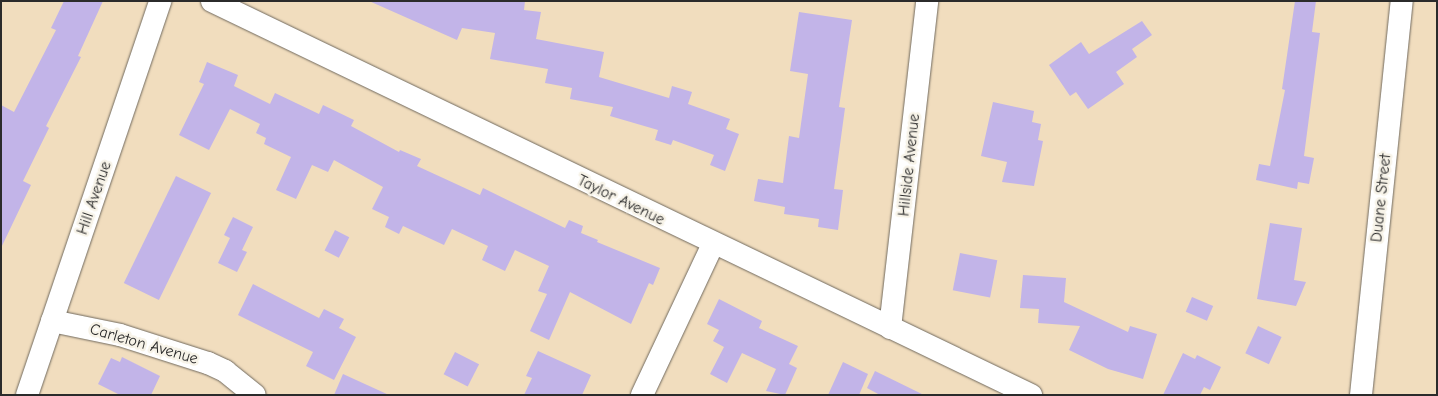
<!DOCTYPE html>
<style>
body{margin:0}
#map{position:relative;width:1438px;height:396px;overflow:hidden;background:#f1ddbe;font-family:"Comic Neue",sans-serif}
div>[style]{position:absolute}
.building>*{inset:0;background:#c2b4e8;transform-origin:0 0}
.roads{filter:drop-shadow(0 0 1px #70695e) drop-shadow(0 0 1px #70695e)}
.minor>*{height:22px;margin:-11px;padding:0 11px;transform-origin:11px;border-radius:11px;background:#fff}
span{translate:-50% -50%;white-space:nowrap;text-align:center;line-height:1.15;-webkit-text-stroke:5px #f7f3e8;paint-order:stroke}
.street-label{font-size:16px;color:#2b2b2b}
.frame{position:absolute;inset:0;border:2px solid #2b2b2b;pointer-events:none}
</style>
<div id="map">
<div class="building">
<i style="clip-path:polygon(64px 1px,103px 1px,78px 56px,81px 57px,46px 126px,49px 128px,23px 181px,31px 185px,1px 248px,1px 105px,14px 112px,56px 30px,51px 28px)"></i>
<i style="clip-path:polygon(369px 1px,525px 1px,524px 10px,541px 12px,536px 39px,604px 52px,599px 77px,669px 98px,672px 86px,692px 92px,688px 104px,730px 119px,726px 129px,739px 134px,725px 171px,710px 165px,714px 155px,673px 140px,671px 145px,655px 140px,658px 130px,610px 116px,613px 107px,570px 99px,572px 88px,545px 83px,548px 69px,490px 59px,495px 33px,462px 28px,457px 40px)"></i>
<i style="clip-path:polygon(1295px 1px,1316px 1px,1312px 32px,1320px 33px,1304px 156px,1314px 158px,1309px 184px,1298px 182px,1297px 189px,1256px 180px,1259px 164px,1270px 166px,1285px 90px,1282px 89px)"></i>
<i style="clip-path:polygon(799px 12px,852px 20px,839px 107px,845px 108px,834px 189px,843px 190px,838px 230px,818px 227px,819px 219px,784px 214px,785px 207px,754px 201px,758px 179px,783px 183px,789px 136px,799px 138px,808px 74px,790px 71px)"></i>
<i style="clip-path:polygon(1142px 21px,1152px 35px,1132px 49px,1137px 57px,1116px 72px,1124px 84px,1088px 109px,1076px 92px,1070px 96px,1049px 65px,1081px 42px,1089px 54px)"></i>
<i style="clip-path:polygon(207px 62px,238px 75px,234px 86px,270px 104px,275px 93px,319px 114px,323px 105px,354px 120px,351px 126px,399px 152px,400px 150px,421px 159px,417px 166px,480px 195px,483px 188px,565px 228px,569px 220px,583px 226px,581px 233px,598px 240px,597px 242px,660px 268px,653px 285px,649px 283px,631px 324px,570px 292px,549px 340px,530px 331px,547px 294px,538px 291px,549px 266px,515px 250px,505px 271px,482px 260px,488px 246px,452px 229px,444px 245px,403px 226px,399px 234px,385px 227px,389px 217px,372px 209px,383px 187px,334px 160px,328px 172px,312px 165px,296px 199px,276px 190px,291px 157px,264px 144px,266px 138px,256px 133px,260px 124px,230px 109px,209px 150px,179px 135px,204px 84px,199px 82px)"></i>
<i style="clip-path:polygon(993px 102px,1034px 111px,1032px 122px,1041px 124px,1038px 140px,1043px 141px,1034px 186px,1002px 182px,1007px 162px,981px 156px)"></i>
<i style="left:176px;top:176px;width:39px;height:119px;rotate:26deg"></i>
<i style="clip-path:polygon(233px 217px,253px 227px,242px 250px,247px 252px,237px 272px,218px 263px,230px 238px,224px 235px)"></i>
<i style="clip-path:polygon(1270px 223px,1302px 228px,1294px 280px,1306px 282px,1296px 306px,1257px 299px)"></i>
<i style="left:335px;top:230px;width:16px;height:23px;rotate:27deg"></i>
<i style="left:960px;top:253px;width:38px;height:38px;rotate:11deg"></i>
<i style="clip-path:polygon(1023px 275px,1066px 278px,1064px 302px,1128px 332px,1130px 326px,1157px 334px,1143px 379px,1108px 369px,1069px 350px,1080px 326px,1038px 323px,1039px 309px,1020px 308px)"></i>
<i style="clip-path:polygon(253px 284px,319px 318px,324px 309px,344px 319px,339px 328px,356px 337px,334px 380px,306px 366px,313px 352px,238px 315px)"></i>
<i style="left:1192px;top:297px;width:23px;height:16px;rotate:23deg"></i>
<i style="clip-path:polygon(719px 299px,762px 321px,759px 328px,798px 346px,789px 364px,797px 368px,785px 395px,766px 391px,776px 369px,742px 353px,727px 383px,710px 374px,724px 347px,713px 341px,719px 330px,707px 324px)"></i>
<i style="left:1258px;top:326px;width:26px;height:30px;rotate:25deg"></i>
<i style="clip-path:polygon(538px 351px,591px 375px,582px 395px,524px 395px,532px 378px,526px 376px)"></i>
<i style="left:455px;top:352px;width:27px;height:25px;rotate:27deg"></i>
<i style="clip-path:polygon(1183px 353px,1195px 359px,1197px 355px,1221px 367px,1210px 390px,1204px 387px,1200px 395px,1163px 395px)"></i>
<i style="clip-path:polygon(122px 357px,160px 376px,151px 395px,120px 395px,98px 384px,111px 358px,120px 362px)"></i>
<i style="clip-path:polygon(843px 362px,868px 374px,859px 395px,828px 395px)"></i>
<i style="clip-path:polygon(875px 371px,924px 395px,880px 395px,867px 388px)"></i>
<i style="clip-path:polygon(343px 374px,389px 395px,334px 395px)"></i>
</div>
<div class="roads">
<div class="minor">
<i style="left:212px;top:1px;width:909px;rotate:25.69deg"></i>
<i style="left:52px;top:321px;width:69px;rotate:11.6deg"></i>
<i style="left:120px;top:335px;width:92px;rotate:17.7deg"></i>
<i style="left:208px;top:363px;width:19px;rotate:25deg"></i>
<i style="left:225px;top:371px;width:38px;rotate:39deg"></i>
<i style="left:890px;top:328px;width:329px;rotate:-83.5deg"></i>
<i style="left:27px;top:395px;width:416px;rotate:-71.3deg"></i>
<i style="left:642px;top:395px;width:167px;rotate:-64.8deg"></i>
<i style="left:1361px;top:395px;width:396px;rotate:-84.1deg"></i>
</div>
</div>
<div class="street-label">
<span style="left:909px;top:165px;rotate:-84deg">Hillside Avenue</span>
<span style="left:94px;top:198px;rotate:-71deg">Hill Avenue</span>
<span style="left:1381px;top:198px;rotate:-84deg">Duane Street</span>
<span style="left:621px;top:200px;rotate:26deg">Taylor Avenue</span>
<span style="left:144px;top:344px;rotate:16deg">Carleton Avenue</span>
</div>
<div class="frame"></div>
</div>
